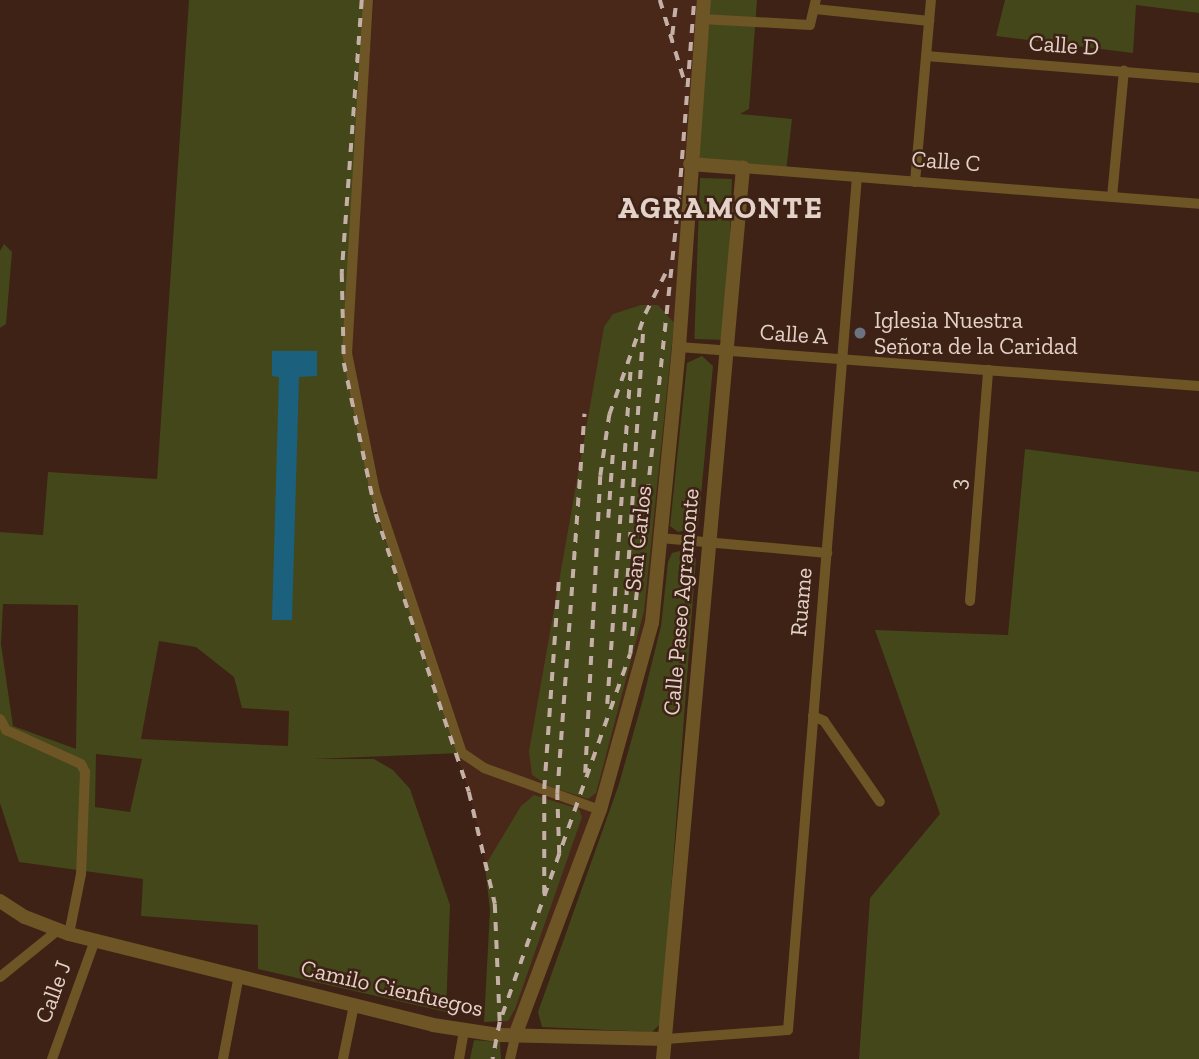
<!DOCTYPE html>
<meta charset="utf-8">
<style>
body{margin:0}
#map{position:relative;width:1199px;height:1059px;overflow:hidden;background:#3d2215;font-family:"Zilla Slab",serif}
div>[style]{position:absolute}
.built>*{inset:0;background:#4a2819}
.green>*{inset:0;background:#44471a;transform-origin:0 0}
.water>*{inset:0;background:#1b607d}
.minor>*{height:10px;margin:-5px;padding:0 5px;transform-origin:5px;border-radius:5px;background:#6d5525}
.tertiary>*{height:14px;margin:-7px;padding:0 7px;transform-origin:7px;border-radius:7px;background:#6d5525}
.rail>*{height:3.5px;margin-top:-1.75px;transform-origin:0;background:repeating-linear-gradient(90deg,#c4b0a6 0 9px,transparent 0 18px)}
.dots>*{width:19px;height:19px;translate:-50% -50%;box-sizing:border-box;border:4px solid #3d2215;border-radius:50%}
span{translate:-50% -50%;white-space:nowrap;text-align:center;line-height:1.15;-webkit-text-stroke:5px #3d2215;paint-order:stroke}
.street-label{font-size:23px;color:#e4d2c9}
.poi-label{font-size:23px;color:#e4d2c9}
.left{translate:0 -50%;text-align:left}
.district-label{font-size:30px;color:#e4d2c9;font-weight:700;letter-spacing:2px}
</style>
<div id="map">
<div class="built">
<i style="clip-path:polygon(374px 0,704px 0,652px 623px,608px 785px,516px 1033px,498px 1035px,495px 904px,469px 792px,376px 514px,344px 363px)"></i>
</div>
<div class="green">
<i style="clip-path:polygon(evenodd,189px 0,371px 0,344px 363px,376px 514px,462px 753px,313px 759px,374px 759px,393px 770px,410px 789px,450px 905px,446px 1012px,258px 969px,258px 925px,141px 916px,143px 879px,19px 862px,0 803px,0 532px,43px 535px,48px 472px,157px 479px,189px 0,3px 604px,78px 605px,76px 749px,13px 726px,1px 644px,3px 604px,189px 0,159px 641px,196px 647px,234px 677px,242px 708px,289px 711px,288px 746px,141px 739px,159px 641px,189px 0,96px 754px,142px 759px,130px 812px,95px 807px,96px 754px)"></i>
<i style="clip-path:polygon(704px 0,757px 0,749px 109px,740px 114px,792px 119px,786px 172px,690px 164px)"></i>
<i style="clip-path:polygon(1005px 0,1199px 0,1199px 13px,1136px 5px,1133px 53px,996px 36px)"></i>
<i style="left:700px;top:178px;width:32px;height:161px;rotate:2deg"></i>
<i style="clip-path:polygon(4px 244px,12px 252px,6px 324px,0 328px,0 251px)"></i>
<i style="clip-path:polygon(641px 305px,658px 305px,674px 323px,644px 611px,596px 793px,588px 799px,549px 786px,532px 775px,529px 751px,604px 327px,613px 314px)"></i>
<i style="clip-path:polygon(702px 356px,713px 366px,698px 528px,678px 532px,670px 526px,687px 363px)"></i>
<i style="clip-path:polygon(1025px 449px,1199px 472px,1199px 1059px,859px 1059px,870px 898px,940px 814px,875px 630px,1008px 635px)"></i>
<i style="clip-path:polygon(687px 549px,696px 559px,661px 1023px,652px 1032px,542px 1027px,538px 1012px,619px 784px,643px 699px,661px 626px,668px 562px,672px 553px)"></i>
<i style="clip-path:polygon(534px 795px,579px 809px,582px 817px,515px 1009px,508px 1021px,484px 1022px,490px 910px,485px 866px,521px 806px)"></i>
<i style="clip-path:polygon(474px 1040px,500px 1042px,501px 1059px,470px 1059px)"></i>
</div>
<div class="water">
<i style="clip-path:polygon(272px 351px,317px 351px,317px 376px,299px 377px,292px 620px,272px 620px,279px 377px,272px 376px)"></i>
</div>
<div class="minor">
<i style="left:368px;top:0;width:354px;rotate:93.4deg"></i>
<i style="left:347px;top:353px;width:142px;rotate:78.6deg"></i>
<i style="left:375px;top:492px;width:275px;rotate:71.6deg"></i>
<i style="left:462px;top:753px;width:27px;rotate:34deg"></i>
<i style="left:484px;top:768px;width:123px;rotate:19.9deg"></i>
<i style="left:815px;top:9px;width:115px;rotate:6deg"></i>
<i style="left:702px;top:19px;width:108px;rotate:3.2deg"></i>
<i style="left:810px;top:25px;width:26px;rotate:-77deg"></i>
<i style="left:926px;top:56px;width:274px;rotate:4.6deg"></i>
<i style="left:743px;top:168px;width:457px;rotate:4.5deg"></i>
<i style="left:915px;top:182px;width:183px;rotate:-85deg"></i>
<i style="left:1112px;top:197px;width:127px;rotate:-84.6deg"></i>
<i style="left:679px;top:347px;width:521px;rotate:4.29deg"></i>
<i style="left:660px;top:538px;width:168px;rotate:5.1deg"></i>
<i style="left:970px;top:601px;width:232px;rotate:-85.5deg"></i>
<i style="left:813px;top:716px;width:12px;rotate:24deg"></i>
<i style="left:824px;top:721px;width:98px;rotate:55.3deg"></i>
<i style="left:0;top:719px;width:13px;rotate:61deg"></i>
<i style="left:6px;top:730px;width:82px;rotate:24.4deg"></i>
<i style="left:81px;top:764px;width:9px;rotate:63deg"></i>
<i style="left:85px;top:772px;width:102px;rotate:92.2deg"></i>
<i style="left:81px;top:874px;width:61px;rotate:101.3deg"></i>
<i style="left:0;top:977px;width:75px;rotate:-39deg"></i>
<i style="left:666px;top:1039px;width:122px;rotate:-4.2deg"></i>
<i style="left:788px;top:1030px;width:856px;rotate:-85.38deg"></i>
<i style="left:52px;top:1059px;width:127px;rotate:-70.1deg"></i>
<i style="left:223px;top:1059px;width:86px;rotate:-79.2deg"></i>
<i style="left:343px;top:1059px;width:55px;rotate:-78.5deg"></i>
<i style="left:459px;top:1059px;width:29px;rotate:-80deg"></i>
<i style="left:510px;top:1059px;width:27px;rotate:-77deg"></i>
</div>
<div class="tertiary">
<i style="left:0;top:901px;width:30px;rotate:33deg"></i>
<i style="left:25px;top:917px;width:47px;rotate:21.1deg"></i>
<i style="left:69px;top:934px;width:375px;rotate:14deg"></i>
<i style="left:433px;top:1025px;width:66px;rotate:8.7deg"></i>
<i style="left:498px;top:1035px;width:168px;rotate:1.4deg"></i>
<i style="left:516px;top:1033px;width:238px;rotate:-69.4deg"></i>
<i style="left:600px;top:810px;width:194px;rotate:-74.5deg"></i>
<i style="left:652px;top:623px;width:277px;rotate:-84.4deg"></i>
<i style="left:679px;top:347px;width:348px;rotate:-85.9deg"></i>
<i style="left:663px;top:1059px;width:895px;rotate:-84.87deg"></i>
<i style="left:743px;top:168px;width:53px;rotate:-175.7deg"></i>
</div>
<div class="rail">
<i style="left:362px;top:0;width:274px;rotate:94.2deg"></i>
<i style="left:342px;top:273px;width:90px;rotate:88.7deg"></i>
<i style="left:344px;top:363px;width:154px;rotate:78deg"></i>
<i style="left:376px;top:514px;width:293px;rotate:71.5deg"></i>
<i style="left:469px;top:792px;width:115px;rotate:76.9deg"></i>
<i style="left:495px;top:904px;width:118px;rotate:87.6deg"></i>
<i style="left:500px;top:1022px;width:38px;rotate:101deg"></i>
<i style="left:660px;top:0;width:90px;rotate:73.2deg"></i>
<i style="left:672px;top:35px;width:35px;rotate:-83deg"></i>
<i style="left:608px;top:518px;width:70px;rotate:-85.9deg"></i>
<i style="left:624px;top:631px;width:301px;rotate:-86.4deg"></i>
<i style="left:607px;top:704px;width:333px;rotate:-86deg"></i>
<i style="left:585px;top:773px;width:297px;rotate:-87.1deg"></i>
<i style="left:600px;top:476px;width:62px;rotate:-81.6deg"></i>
<i style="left:609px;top:415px;width:107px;rotate:-70.4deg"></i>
<i style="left:645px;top:314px;width:45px;rotate:-63.4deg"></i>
<i style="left:559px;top:854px;width:60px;rotate:-91.9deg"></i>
<i style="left:557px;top:794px;width:381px;rotate:-85.9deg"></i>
<i style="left:544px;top:894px;width:105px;rotate:-90deg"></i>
<i style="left:544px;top:789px;width:214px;rotate:-86deg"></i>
<i style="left:502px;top:1015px;width:383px;rotate:-70.5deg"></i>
<i style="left:630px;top:654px;width:462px;rotate:-83.9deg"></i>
<i style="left:679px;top:195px;width:196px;rotate:-85.6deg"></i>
</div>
<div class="dots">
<i style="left:860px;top:333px;background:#6b7280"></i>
</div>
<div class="street-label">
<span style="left:1064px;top:45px;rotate:4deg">Calle D</span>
<span style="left:946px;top:161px;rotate:4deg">Calle C</span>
<span style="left:794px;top:334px;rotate:4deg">Calle A</span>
<span style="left:958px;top:484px;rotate:-86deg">3</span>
<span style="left:638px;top:538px;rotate:-84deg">San Carlos</span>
<span style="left:681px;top:602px;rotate:-85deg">Calle Paseo Agramonte</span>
<span style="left:801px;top:602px;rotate:-85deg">Ruame</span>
<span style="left:392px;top:988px;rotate:13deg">Camilo Cienfuegos</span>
<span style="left:53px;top:992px;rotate:-70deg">Calle J</span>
</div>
<div class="poi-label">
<span class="left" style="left:874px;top:333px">Iglesia Nuestra<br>Señora de la Caridad</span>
</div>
<div class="district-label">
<span style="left:721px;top:208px">AGRAMONTE</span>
</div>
</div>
